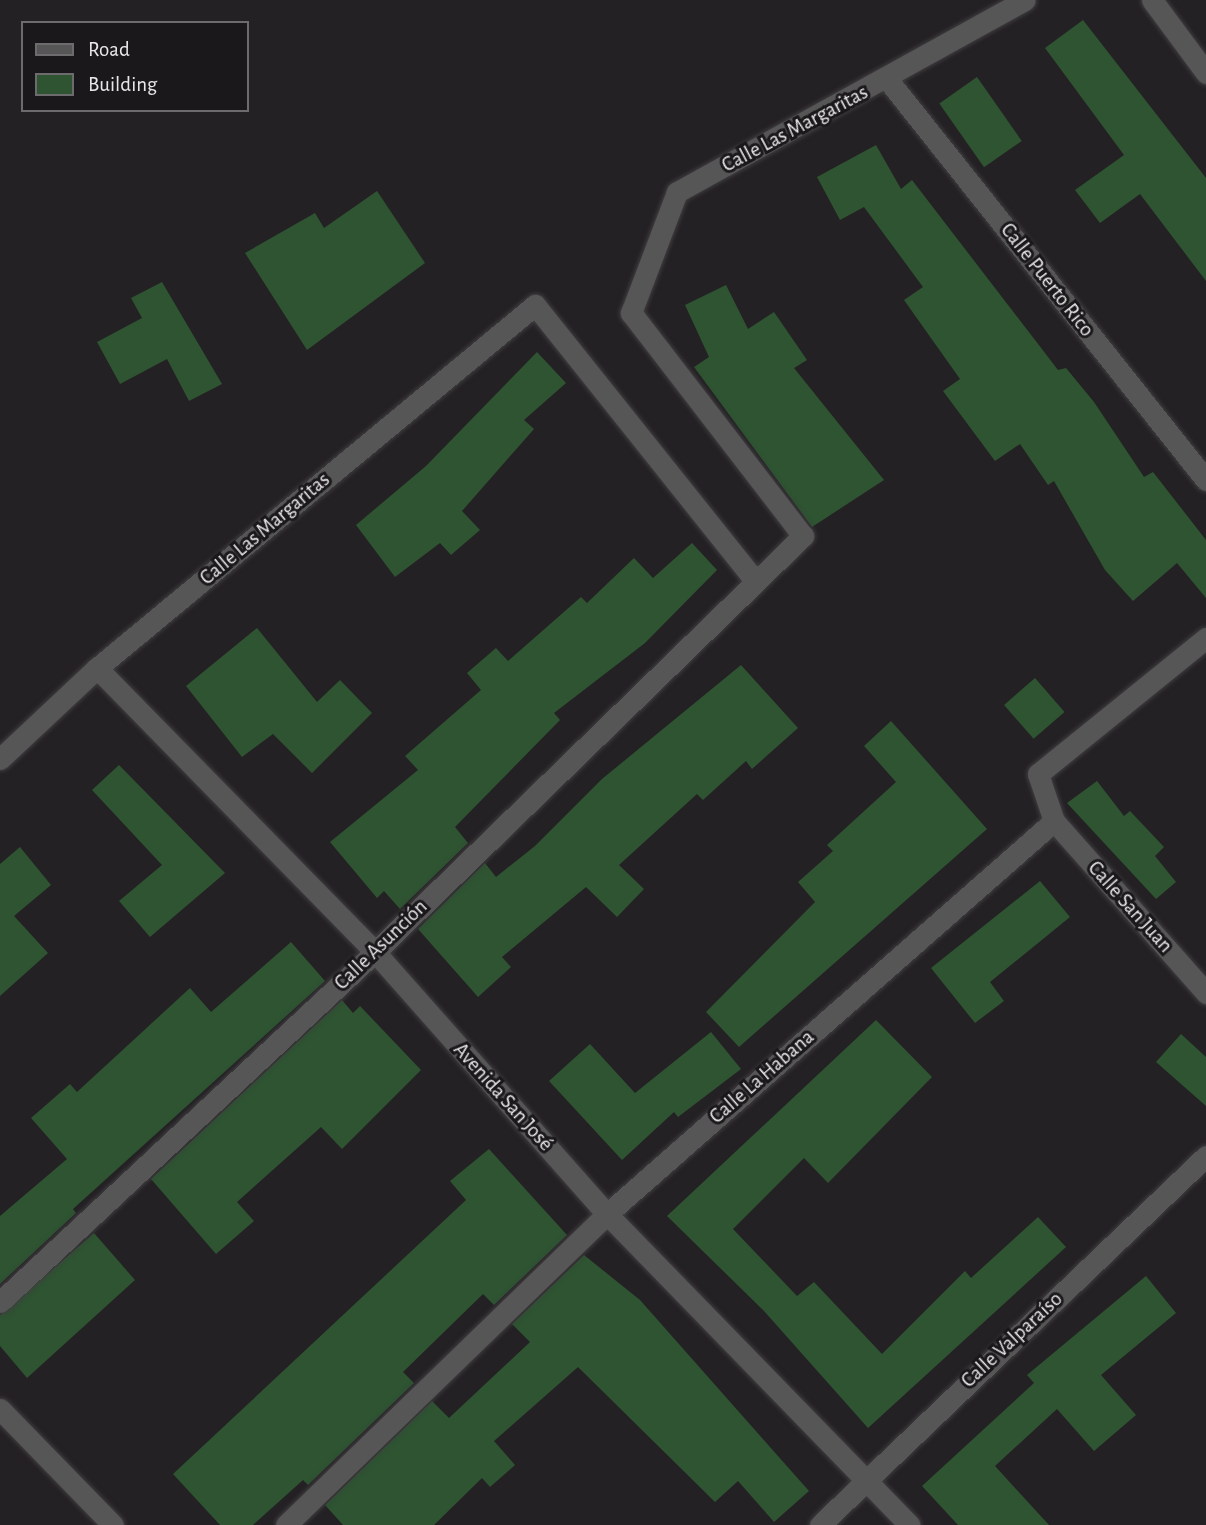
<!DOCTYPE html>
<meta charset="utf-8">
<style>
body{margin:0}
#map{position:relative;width:1206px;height:1525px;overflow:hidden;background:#242124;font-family:"Alegreya Sans",sans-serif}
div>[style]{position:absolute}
.building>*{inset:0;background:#2e5432;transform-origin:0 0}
.roads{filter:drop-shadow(0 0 2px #403d40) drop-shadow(0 0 2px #403d40)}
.minor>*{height:21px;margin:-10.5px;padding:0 10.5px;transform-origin:10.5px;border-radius:10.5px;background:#575657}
span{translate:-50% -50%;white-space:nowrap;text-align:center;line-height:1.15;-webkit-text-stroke:6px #1a181a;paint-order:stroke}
.street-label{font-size:21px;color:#e9e7e9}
.legend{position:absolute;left:21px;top:21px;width:228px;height:91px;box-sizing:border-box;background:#1a181a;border:2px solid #6d6b6d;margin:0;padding:9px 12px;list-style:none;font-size:21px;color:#e9e7e9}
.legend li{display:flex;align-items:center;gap:14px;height:35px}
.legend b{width:35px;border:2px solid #6d6b6d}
</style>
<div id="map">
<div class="building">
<i style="clip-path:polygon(1083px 20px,1206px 178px,1206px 281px,1140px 194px,1100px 223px,1075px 190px,1124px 155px,1045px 48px)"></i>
<i style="left:977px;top:77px;width:78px;height:46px;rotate:55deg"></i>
<i style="clip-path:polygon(876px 145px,901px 189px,912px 180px,1058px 370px,1066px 368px,1094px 402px,1144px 477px,1153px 472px,1206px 540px,1206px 598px,1177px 563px,1133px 601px,1105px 570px,1054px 481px,1048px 485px,1020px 444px,995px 461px,943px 391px,960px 379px,904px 300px,923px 287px,864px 207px,840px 220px,817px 177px)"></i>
<i style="clip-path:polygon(377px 191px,425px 263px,307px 350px,245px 253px,315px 213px,324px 228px)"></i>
<i style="clip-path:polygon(162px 282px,222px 384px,189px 401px,167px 359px,120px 384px,97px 342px,142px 318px,131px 298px)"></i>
<i style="clip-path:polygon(726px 285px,748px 329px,774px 312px,807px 360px,794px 368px,884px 480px,812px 527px,694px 367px,709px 357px,685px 305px)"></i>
<i style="clip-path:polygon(537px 352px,566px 383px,524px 420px,534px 429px,462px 511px,480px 530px,451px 555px,440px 543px,395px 577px,356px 525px,426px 466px)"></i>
<i style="clip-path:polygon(692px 543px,717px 570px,645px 643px,554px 713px,560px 720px,455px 827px,468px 843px,400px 909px,384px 891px,377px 898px,330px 842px,418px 770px,405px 756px,481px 690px,467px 673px,496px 648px,508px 661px,581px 597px,587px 603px,634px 558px,653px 578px)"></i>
<i style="clip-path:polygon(257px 628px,317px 702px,340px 680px,372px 713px,312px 773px,273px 734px,242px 757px,186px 686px)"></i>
<i style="clip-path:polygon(741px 665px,798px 728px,752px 769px,746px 761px,703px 800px,697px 794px,619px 865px,644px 889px,617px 917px,586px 887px,502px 957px,511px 967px,478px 997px,418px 929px,485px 863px,496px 877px,535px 846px,602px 779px)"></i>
<i style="left:1035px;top:678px;width:45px;height:41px;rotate:49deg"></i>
<i style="clip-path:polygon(891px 721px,987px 829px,739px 1047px,706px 1012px,815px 902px,798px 882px,833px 851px,827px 845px,896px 782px,864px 746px)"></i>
<i style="clip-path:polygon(119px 765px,225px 873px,150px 937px,119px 901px,162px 865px,92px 790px)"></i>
<i style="clip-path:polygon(1097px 781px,1124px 816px,1130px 811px,1164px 847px,1155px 856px,1176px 882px,1156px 899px,1067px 803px)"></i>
<i style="clip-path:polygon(20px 847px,51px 885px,14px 916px,48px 953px,0 996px,0 864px)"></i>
<i style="clip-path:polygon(1040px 881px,1070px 917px,990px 982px,1004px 1001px,975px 1023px,931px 968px)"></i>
<i style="clip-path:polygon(291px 942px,325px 981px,73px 1209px,76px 1213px,0 1284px,0 1216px,67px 1159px,31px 1118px,70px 1084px,77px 1092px,190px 988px,211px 1012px)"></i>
<i style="clip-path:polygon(342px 1000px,353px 1013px,360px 1006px,421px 1070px,342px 1149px,321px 1127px,237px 1202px,254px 1221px,216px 1254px,151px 1179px)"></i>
<i style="clip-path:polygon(876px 1020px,932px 1077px,828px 1183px,804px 1158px,733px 1229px,797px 1296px,814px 1282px,882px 1354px,965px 1271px,971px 1278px,1038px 1217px,1066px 1247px,868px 1428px,764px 1311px,667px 1216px)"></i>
<i style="clip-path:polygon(711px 1032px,741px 1069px,678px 1117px,674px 1112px,622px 1160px,549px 1081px,590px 1044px,635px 1093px)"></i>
<i style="clip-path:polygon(1181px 1034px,1206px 1057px,1206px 1106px,1156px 1062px)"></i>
<i style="clip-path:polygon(489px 1149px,567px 1235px,494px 1305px,483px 1294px,403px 1372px,414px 1383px,308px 1485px,303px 1480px,253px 1525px,220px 1525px,173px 1474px,466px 1200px,450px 1181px)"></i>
<i style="clip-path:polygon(94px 1233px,135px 1280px,27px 1378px,0 1346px,0 1315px)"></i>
<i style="clip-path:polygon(584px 1255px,640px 1300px,809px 1491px,774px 1522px,738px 1481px,715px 1502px,578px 1367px,494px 1441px,515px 1465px,490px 1487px,482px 1478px,434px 1525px,343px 1525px,325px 1505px,432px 1401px,449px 1418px,530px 1342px,512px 1324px)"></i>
<i style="clip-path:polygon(1146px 1276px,1176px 1313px,1101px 1375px,1136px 1415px,1094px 1451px,1057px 1409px,995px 1466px,1049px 1525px,958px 1525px,922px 1486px,1034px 1383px,1027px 1375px)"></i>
</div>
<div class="roads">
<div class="minor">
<i style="left:1152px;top:0;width:91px;rotate:53.5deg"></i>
<i style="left:888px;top:80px;width:511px;rotate:51.52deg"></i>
<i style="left:97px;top:668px;width:397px;rotate:45.6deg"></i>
<i style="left:375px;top:952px;width:350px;rotate:48.5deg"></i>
<i style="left:607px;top:1214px;width:434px;rotate:45.8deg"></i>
<i style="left:0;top:759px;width:133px;rotate:-43.2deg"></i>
<i style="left:97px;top:668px;width:569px;rotate:-39.65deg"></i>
<i style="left:535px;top:305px;width:349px;rotate:51.4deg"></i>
<i style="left:1054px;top:821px;width:230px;rotate:48.5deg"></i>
<i style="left:0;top:1302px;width:513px;rotate:-43.03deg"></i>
<i style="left:375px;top:952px;width:597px;rotate:-44.19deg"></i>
<i style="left:803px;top:536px;width:282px;rotate:-127.6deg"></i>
<i style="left:631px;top:313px;width:129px;rotate:-69.2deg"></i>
<i style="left:677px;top:192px;width:397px;rotate:-28.9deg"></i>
<i style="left:0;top:1409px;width:162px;rotate:45.8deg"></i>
<i style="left:286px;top:1525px;width:447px;rotate:-44.1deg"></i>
<i style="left:607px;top:1214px;width:595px;rotate:-41.32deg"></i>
<i style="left:1054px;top:821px;width:50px;rotate:-108.8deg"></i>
<i style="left:1038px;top:774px;width:216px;rotate:-39deg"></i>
<i style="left:820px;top:1525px;width:534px;rotate:-43.71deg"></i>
</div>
</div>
<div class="street-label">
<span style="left:795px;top:129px;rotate:-28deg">Calle Las Margaritas</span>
<span style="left:1047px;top:280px;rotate:52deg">Calle Puerto Rico</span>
<span style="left:265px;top:529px;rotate:-40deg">Calle Las Margaritas</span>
<span style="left:1130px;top:907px;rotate:48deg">Calle San Juan</span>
<span style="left:381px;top:945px;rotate:-44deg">Calle Asunción</span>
<span style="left:762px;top:1077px;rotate:-41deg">Calle La Habana</span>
<span style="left:503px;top:1097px;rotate:48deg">Avenida San José</span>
<span style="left:1012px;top:1340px;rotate:-43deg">Calle Valparaíso</span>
</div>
<ul class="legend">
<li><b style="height:9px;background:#575657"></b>Road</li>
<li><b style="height:19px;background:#2e5432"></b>Building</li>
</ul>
</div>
